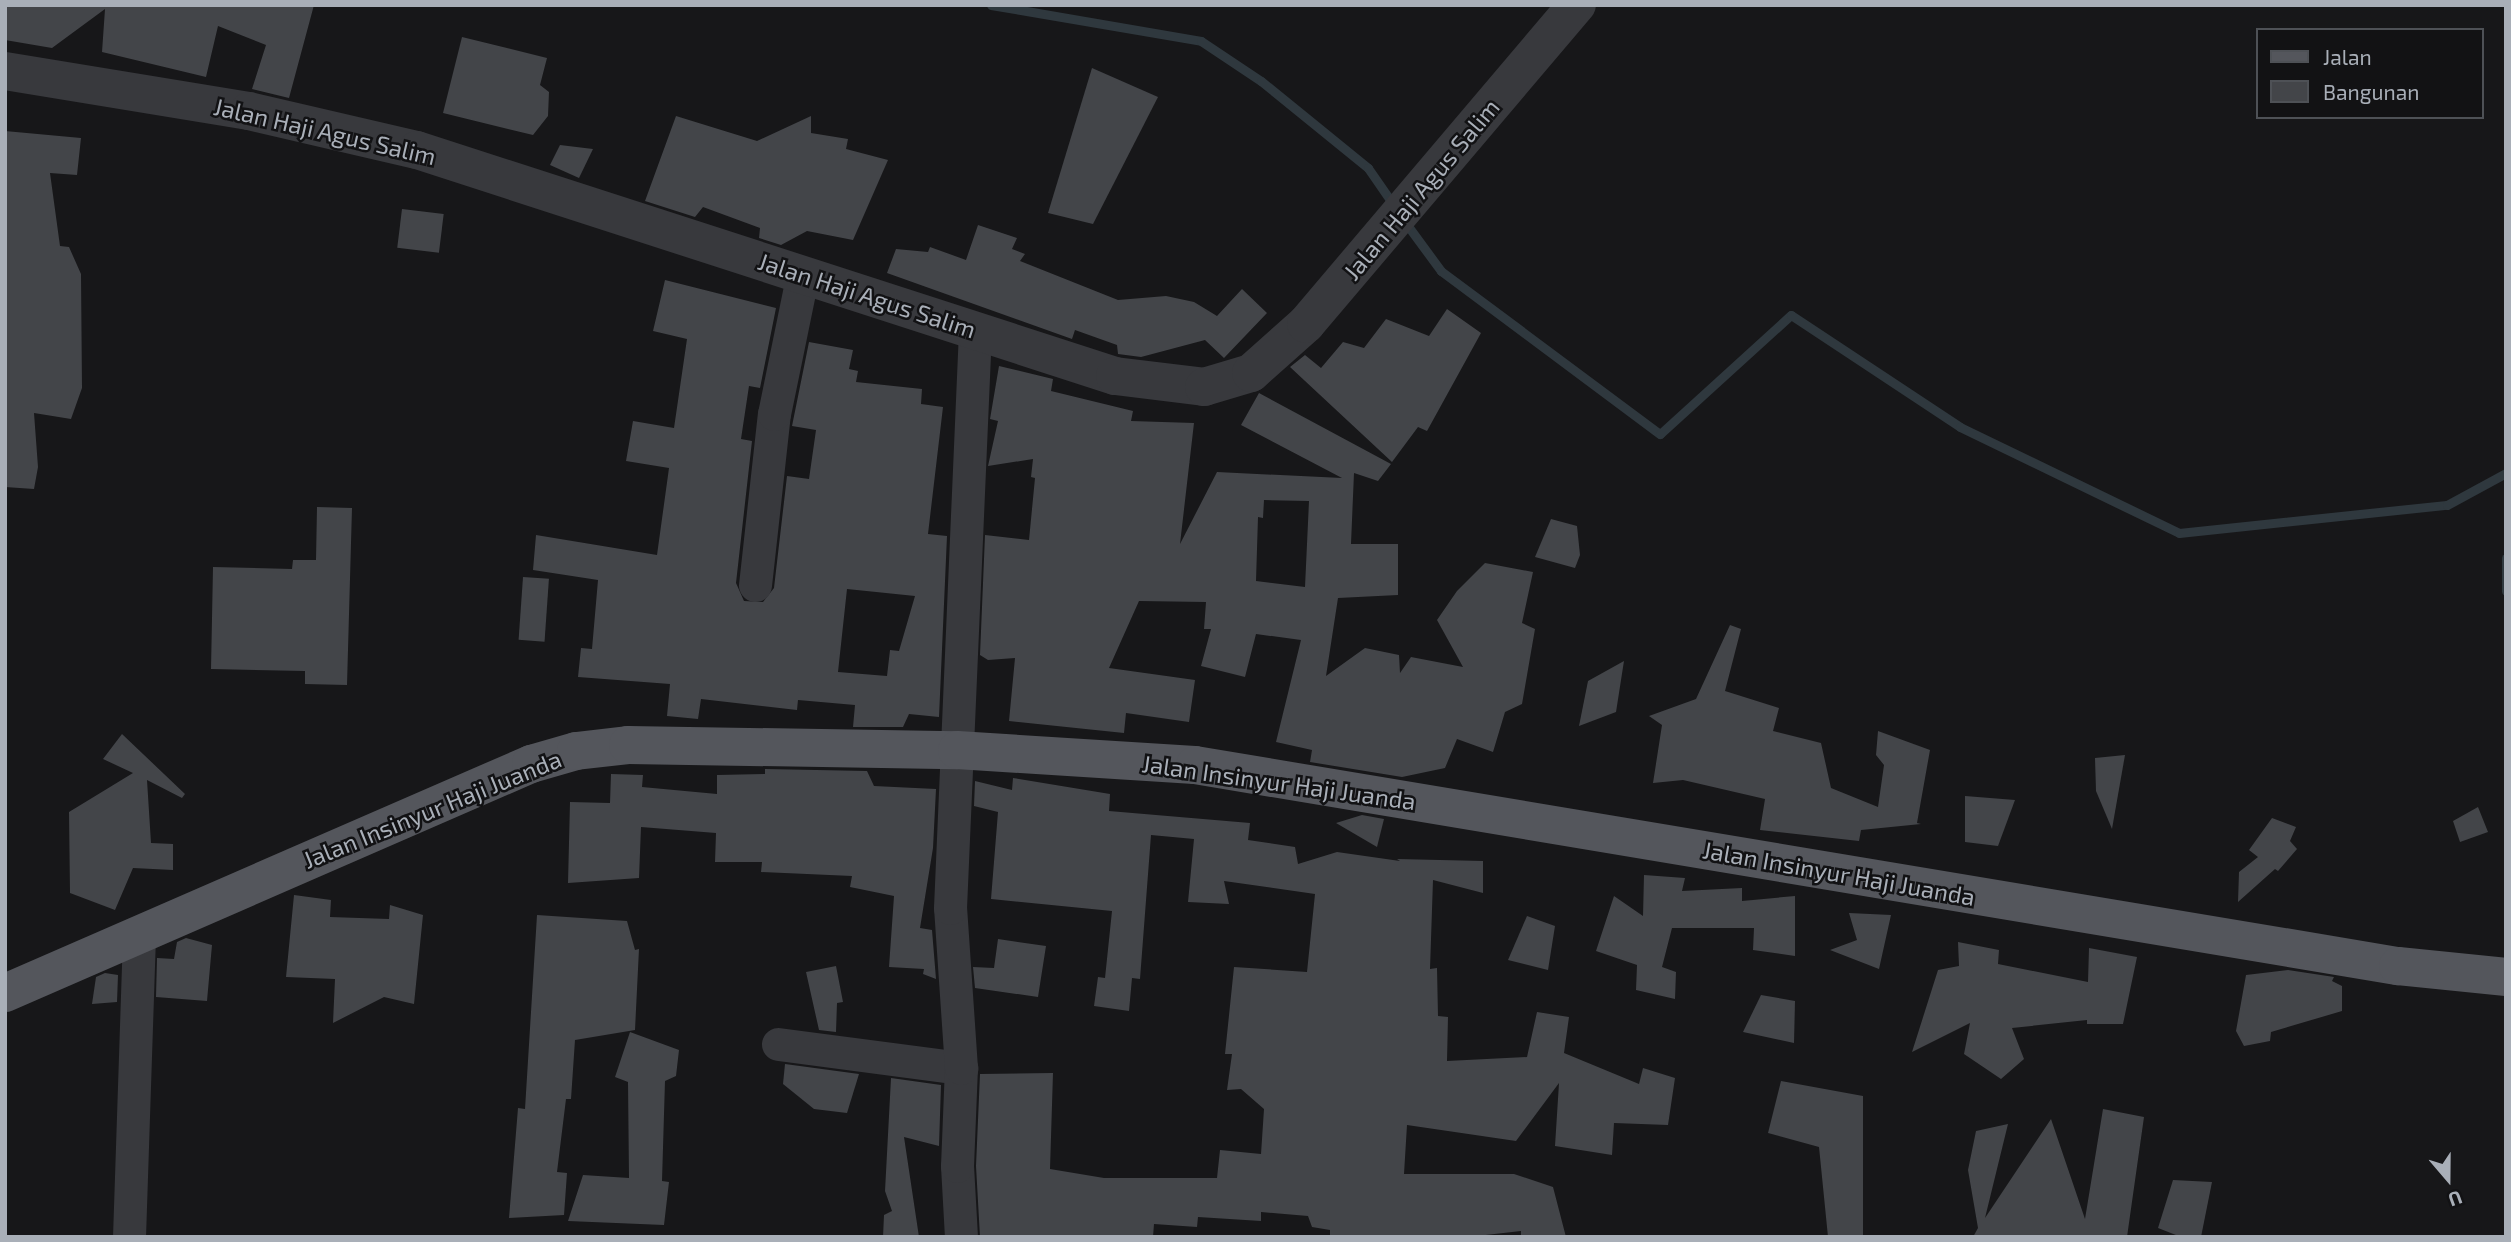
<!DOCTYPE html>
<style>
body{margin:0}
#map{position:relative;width:2511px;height:1242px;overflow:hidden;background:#171719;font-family:"Exo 2",sans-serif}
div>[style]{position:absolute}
.stream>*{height:9px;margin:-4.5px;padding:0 4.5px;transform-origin:4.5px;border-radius:4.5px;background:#2f383e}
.building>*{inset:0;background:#434549;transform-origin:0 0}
.minor>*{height:33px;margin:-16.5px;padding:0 16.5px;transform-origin:16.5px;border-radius:16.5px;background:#38393d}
.tertiary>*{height:38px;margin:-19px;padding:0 19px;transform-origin:19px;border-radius:19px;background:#38393d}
.primary>*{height:38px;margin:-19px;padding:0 19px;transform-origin:19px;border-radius:19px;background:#54565c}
span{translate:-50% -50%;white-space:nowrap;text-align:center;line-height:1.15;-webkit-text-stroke:5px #121214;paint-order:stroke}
.street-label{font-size:24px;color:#a9afb8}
.frame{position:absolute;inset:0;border:7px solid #a9afb8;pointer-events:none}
.legend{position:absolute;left:2256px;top:28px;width:228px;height:91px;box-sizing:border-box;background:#121214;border:2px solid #4e5156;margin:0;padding:9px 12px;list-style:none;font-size:21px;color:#a9afb8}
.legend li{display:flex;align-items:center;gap:14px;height:35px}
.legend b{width:35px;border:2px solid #4e5156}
.north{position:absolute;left:2413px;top:1144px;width:70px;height:70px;-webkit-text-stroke:5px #121214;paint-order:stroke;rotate:160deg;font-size:19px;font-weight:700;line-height:28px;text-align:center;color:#a9afb8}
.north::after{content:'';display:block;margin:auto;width:24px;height:32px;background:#a9afb8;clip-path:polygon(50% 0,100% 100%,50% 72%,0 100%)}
</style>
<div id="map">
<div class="stream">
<i style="left:991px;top:5px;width:213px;rotate:9.7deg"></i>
<i style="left:1201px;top:41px;width:72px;rotate:33.7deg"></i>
<i style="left:1261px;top:81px;width:138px;rotate:39.1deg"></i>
<i style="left:1368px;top:168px;width:47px;rotate:55.3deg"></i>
<i style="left:1405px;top:222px;width:61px;rotate:53.7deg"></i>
<i style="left:1441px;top:271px;width:273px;rotate:36.7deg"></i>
<i style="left:1660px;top:434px;width:177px;rotate:-42.3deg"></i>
<i style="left:1791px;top:315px;width:203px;rotate:33.5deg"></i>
<i style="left:1960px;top:427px;width:243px;rotate:25.8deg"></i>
<i style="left:2179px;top:533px;width:269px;rotate:-6deg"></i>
<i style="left:2447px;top:505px;width:67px;rotate:-28.5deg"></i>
<i style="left:2506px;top:558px;width:33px;rotate:90deg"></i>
</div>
<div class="building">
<i style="clip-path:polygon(5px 5px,314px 5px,289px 98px,252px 89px,266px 45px,218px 26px,206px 77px,102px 52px,105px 9px,52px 48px,5px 40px)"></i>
<i style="clip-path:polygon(462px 37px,547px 58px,540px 85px,549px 92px,548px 116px,533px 135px,443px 113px)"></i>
<i style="clip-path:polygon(1092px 68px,1158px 97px,1093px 224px,1048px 213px)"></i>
<i style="clip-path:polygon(676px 116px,757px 141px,811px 116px,811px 133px,848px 139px,846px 149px,888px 160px,853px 240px,807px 231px,781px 245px,759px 238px,760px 228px,703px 207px,695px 217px,645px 201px)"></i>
<i style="clip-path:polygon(5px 131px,81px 138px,77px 175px,50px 173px,60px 246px,69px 247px,81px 274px,82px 388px,71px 419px,34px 413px,38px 467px,34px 489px,5px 487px)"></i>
<i style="clip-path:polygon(560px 145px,593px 149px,579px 178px,550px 165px)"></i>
<i style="left:402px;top:209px;width:42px;height:39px;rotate:7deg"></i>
<i style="clip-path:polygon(978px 225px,1017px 238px,1012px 249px,1025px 254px,1020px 261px,1118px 300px,1166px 296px,1194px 302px,1217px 316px,1242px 289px,1267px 313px,1224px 358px,1205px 340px,1141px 357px,1118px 354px,1117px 345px,1075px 330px,1072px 339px,887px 273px,896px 249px,928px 252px,930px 247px,966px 260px)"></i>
<i style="clip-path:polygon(evenodd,665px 280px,776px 308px,760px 388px,749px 386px,741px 439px,752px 441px,736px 583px,744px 601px,763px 602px,774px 588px,787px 476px,809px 479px,816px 430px,792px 426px,809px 342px,853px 350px,849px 369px,858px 371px,856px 382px,922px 389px,921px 404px,943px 407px,928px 534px,947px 536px,939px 717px,909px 714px,903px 727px,853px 727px,855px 705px,798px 700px,797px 710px,701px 699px,698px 719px,667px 716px,670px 684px,578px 677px,581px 648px,592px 649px,598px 580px,533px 570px,536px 535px,657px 555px,669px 468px,626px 461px,633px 421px,674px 428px,687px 339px,653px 331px,665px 280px,847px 589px,915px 596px,899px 651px,890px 650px,887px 676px,838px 672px,847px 589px)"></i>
<i style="clip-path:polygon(1447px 309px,1481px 333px,1427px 431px,1418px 427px,1392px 462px,1290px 367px,1305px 355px,1321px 368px,1343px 342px,1364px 348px,1386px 319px,1429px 336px)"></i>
<i style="clip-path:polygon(evenodd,999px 366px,1053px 379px,1051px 391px,1133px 411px,1131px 421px,1194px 423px,1180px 544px,1217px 472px,1342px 478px,1241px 425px,1259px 393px,1391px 464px,1378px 481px,1354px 473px,1351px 544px,1398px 544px,1398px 595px,1338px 598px,1326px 676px,1365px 648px,1399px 655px,1400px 673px,1411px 657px,1463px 667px,1437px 620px,1457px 591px,1485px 563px,1533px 572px,1522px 623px,1535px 629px,1522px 704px,1505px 712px,1493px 752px,1457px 739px,1445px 768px,1402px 777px,1310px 762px,1312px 750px,1276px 742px,1301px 640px,1256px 634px,1245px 677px,1201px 666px,1211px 629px,1204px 629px,1206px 602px,1139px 601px,1109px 668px,1195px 680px,1189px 722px,1126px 713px,1124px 733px,1009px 721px,1015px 658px,988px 660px,980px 655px,985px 535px,1029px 540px,1035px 478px,1031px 477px,1033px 459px,988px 466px,998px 421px,990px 419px,999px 366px,1264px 500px,1309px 501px,1305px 587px,1256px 581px,1258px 517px,1263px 518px,1264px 500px)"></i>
<i style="clip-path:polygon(317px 507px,352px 508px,347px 685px,305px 684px,305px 671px,211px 669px,213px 567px,292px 569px,293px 560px,316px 560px)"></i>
<i style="clip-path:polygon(1551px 519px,1577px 526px,1580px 555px,1575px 568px,1535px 557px)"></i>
<i style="left:523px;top:577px;width:26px;height:63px;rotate:4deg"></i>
<i style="clip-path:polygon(1730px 625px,1741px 629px,1725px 691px,1779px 708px,1773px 731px,1821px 743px,1831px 788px,1878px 807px,1884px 765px,1876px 755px,1878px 731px,1930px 750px,1917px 823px,1921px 824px,1861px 830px,1859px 841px,1760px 830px,1765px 799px,1683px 780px,1653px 783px,1662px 725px,1649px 716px,1696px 699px)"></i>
<i style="clip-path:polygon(1624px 661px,1616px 712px,1579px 726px,1588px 681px)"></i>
<i style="clip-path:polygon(122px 734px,185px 794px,182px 798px,147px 780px,151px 843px,173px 844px,173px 870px,133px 868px,115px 910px,70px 893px,69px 812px,133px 773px,103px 759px)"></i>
<i style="clip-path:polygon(2125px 755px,2112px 829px,2096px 791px,2095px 758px)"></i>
<i style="clip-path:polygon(765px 769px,867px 771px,874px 786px,936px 789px,933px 848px,920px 928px,932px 930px,936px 979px,923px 974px,924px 969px,889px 967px,894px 896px,850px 887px,852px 876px,761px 872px,762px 862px,715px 862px,716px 833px,641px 827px,639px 878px,568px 883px,570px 802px,610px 803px,611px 774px,643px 775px,642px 787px,717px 794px,717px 775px,765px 774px)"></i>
<i style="clip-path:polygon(1013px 778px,1110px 794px,1109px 811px,1250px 823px,1248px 840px,1295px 847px,1298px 864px,1337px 852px,1400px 861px,1397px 859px,1483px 861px,1483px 893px,1433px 880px,1430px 969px,1437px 968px,1438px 1016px,1448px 1017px,1447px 1061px,1527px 1057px,1537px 1012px,1569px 1017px,1564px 1053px,1639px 1084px,1643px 1068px,1675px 1078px,1668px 1125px,1614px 1123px,1612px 1155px,1555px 1146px,1559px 1083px,1516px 1141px,1407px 1125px,1404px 1174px,1514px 1174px,1553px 1187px,1566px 1237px,1521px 1237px,1521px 1231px,1468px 1237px,1330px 1237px,1330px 1230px,1312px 1227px,1308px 1216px,1261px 1212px,1261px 1221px,1198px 1217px,1197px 1227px,1154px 1224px,1153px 1237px,980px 1237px,976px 1166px,980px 1074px,1053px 1073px,1050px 1169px,1104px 1178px,1217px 1178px,1220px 1150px,1261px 1154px,1264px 1109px,1241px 1089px,1227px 1090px,1232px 1054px,1225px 1054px,1234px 967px,1307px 972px,1315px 894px,1224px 881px,1229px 904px,1188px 902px,1194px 839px,1151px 835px,1140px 979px,1132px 978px,1129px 1011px,1094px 1006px,1098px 977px,1105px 978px,1112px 911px,991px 899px,998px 812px,974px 806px,975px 781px,1012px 790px)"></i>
<i style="clip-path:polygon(1965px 796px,2015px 800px,1998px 846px,1965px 842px)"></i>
<i style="clip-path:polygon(2478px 807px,2488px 832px,2460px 842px,2453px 821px)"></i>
<i style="clip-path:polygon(1362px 815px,1384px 819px,1377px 847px,1336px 823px)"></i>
<i style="clip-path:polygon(2272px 818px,2296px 827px,2290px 841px,2297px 849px,2278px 871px,2275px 869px,2238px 902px,2239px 872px,2258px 857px,2249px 850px)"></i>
<i style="clip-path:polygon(1644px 875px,1685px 878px,1682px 891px,1742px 888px,1742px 901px,1795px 896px,1795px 956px,1753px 950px,1754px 928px,1672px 928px,1662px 967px,1676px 972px,1675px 999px,1636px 990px,1637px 965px,1596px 951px,1614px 896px,1643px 916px)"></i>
<i style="clip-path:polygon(294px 895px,331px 900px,330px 917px,389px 919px,390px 905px,423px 915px,414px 1004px,384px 997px,333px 1023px,335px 979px,286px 977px)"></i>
<i style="clip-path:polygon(1849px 913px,1891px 915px,1879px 969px,1830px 950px,1857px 940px)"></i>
<i style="clip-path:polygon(537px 915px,627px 921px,635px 950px,639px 949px,635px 1030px,575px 1040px,571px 1099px,566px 1099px,557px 1172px,567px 1173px,564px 1215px,509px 1218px,518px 1108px,525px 1109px)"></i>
<i style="clip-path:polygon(1527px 916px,1555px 926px,1548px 970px,1508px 960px)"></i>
<i style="clip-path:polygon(186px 938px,212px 945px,207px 1001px,156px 997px,157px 958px,174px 959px,177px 942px)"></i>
<i style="clip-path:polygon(998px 939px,1046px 946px,1038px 997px,975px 988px,973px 967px,994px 968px)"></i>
<i style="clip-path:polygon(1958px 942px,1999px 950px,1998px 964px,2088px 982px,2089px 948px,2137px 957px,2123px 1024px,2087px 1024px,2087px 1020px,2012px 1028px,2024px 1059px,2001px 1079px,1964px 1054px,1970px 1023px,1912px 1052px,1938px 970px,1959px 966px)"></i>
<i style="clip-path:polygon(836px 966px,843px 1002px,837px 1003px,836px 1032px,819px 1030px,806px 972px)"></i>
<i style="clip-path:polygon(2288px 970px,2334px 977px,2332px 981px,2342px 986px,2342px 1011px,2271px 1032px,2270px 1041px,2244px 1046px,2236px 1031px,2246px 975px)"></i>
<i style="clip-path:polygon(105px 973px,118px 975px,117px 1002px,92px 1004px,96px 977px)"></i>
<i style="clip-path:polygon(1761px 995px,1795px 1001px,1794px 1043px,1743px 1032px)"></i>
<i style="clip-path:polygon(630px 1032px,679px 1050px,676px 1076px,665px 1081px,662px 1181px,669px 1182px,664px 1225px,568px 1221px,583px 1175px,629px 1178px,628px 1082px,615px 1077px)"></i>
<i style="clip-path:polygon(785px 1064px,859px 1074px,847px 1113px,814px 1109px,783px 1084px)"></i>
<i style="clip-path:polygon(891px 1078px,941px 1085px,939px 1146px,904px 1137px,919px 1237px,883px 1237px,884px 1215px,892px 1211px,885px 1191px)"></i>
<i style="clip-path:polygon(1781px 1081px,1863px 1096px,1863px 1237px,1828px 1237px,1819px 1147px,1768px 1133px)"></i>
<i style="clip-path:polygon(2103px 1109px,2144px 1117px,2127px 1237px,1973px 1237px,1978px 1228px,1968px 1170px,1976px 1131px,2008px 1124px,1985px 1218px,2051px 1119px,2085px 1219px)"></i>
<i style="clip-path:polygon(2173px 1180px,2212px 1182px,2201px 1237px,2181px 1237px,2158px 1228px)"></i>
</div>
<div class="minor">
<i style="left:755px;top:585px;width:172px;rotate:-83.7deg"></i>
<i style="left:774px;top:414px;width:144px;rotate:-78.4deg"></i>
<i style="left:778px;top:1044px;width:185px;rotate:7.5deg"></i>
<i style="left:129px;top:1237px;width:305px;rotate:-88.1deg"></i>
<i style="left:961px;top:1237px;width:71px;rotate:-93.2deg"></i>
<i style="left:957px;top:1166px;width:98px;rotate:-87.7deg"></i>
<i style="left:961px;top:1068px;width:160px;rotate:-93.9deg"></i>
<i style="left:950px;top:908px;width:579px;rotate:-87.52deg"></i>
</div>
<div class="tertiary">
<i style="left:5px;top:71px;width:247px;rotate:9.3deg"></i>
<i style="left:249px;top:111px;width:172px;rotate:13.1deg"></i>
<i style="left:417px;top:150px;width:734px;rotate:17.94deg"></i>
<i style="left:1115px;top:376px;width:90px;rotate:7deg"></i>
<i style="left:1204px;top:387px;width:49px;rotate:-16.6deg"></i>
<i style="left:1251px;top:373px;width:74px;rotate:-41.7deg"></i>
<i style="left:1306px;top:324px;width:419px;rotate:-49.7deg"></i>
</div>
<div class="primary">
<i style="left:5px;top:993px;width:574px;rotate:-23.53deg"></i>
<i style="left:531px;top:764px;width:47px;rotate:-16.1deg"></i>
<i style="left:576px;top:751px;width:52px;rotate:-6.6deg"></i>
<i style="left:628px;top:745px;width:329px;rotate:0.9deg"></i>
<i style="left:957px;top:750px;width:238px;rotate:3.6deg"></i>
<i style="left:1195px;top:765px;width:1220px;rotate:9.49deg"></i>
<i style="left:2398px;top:966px;width:109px;rotate:5.8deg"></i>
</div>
<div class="street-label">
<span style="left:325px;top:131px;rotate:13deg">Jalan Haji Agus Salim</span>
<span style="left:1421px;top:189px;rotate:-50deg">Jalan Haji Agus Salim</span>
<span style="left:867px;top:295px;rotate:18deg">Jalan Haji Agus Salim</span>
<span style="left:1279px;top:782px;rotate:8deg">Jalan Insinyur Haji Juanda</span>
<span style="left:432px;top:809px;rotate:-22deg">Jalan Insinyur Haji Juanda</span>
<span style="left:1839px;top:873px;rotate:10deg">Jalan Insinyur Haji Juanda</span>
</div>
<div class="frame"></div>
<ul class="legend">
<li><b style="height:9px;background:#54565c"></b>Jalan</li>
<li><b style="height:19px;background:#434549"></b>Bangunan</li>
</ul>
<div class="north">U</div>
</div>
